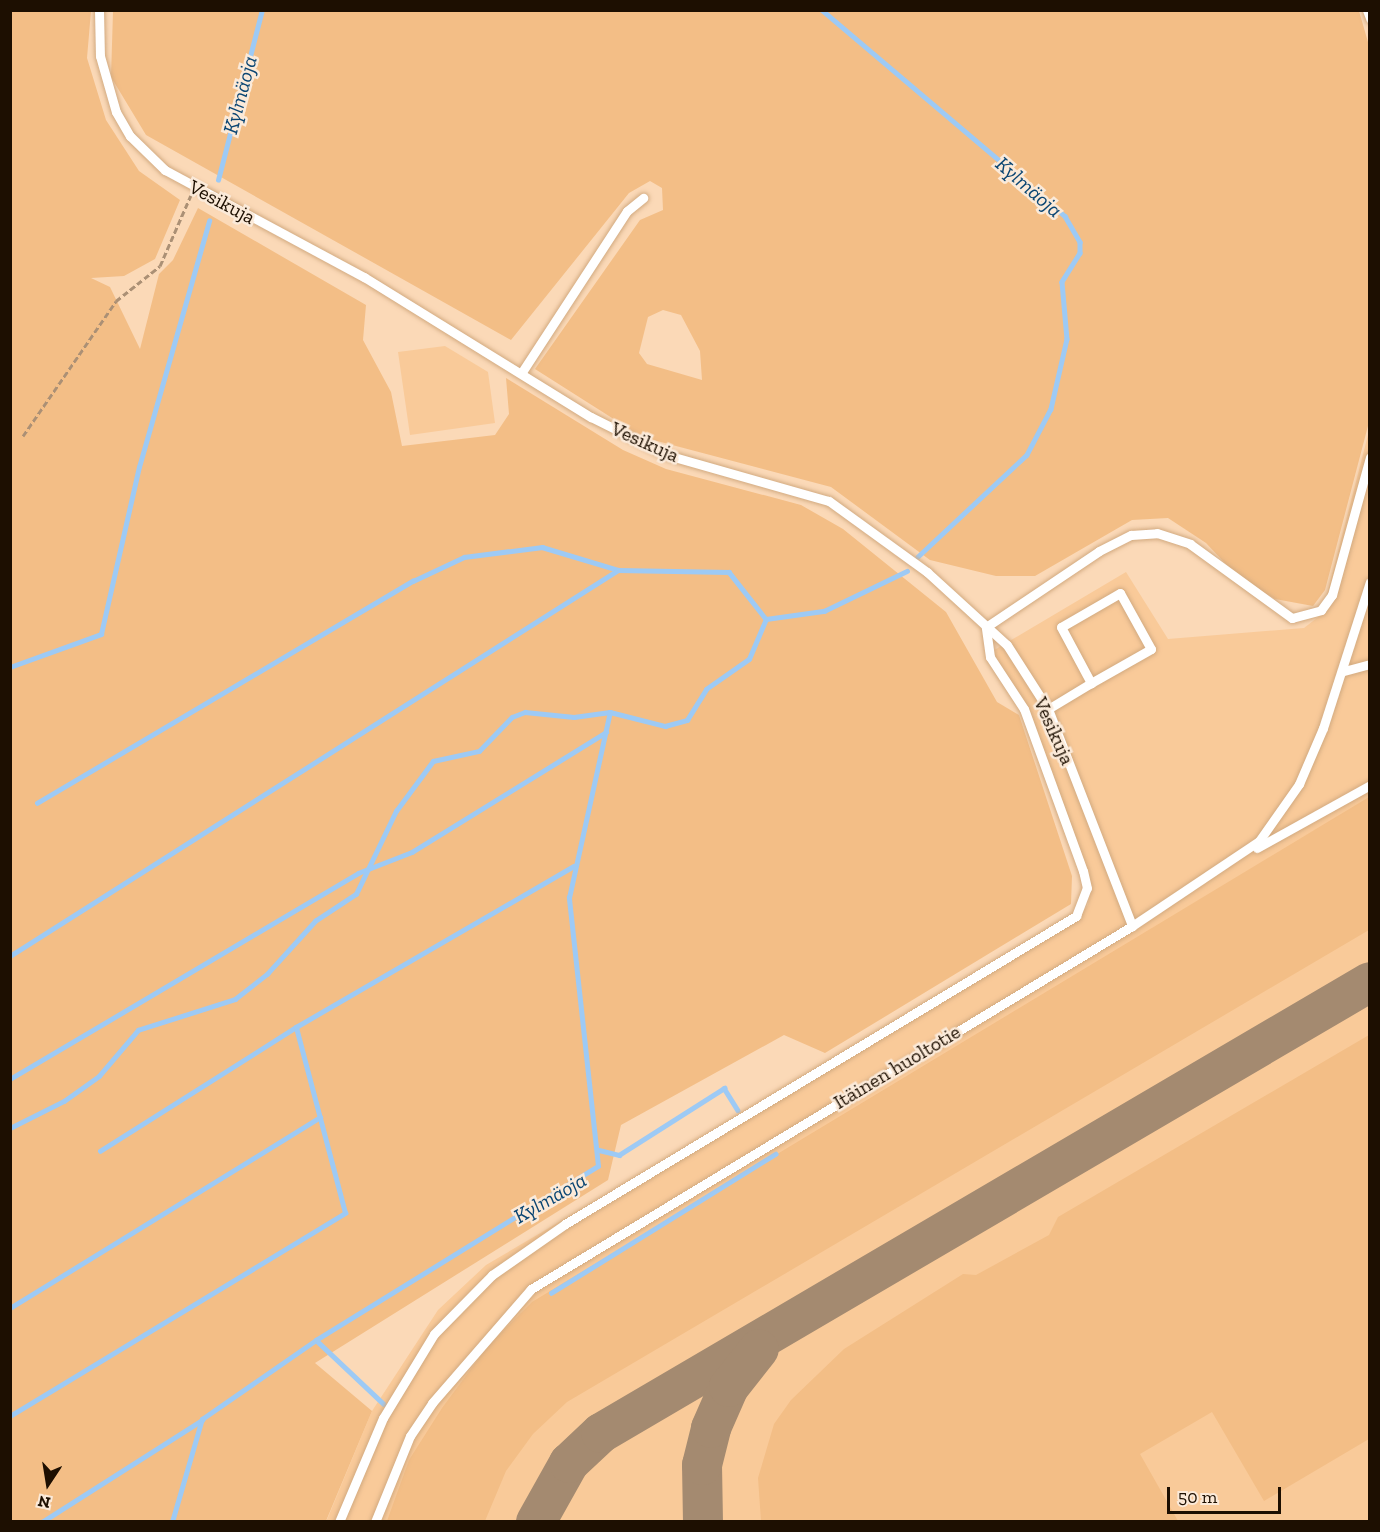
<!DOCTYPE html>
<meta charset="utf-8">
<style>
body{margin:0}
#map{position:relative;width:1380px;height:1532px;overflow:hidden;background:#fbd9b7;font-family:"Zilla Slab",serif}
div>[style]{position:absolute}
.built>*{inset:0;background:#f9ca99}
.green>*{inset:0;background:#f3be86}
.stream>*{height:4.5px;margin:-2.25px;padding:0 2.25px;transform-origin:2.25px;border-radius:2.25px;background:#9dcaf5}
.taxiway>*{height:40px;margin:-20px;padding:0 20px;transform-origin:20px;border-radius:20px;background:#a48a70}
.path>*{height:3px;margin-top:-1.5px;transform-origin:0;background:repeating-linear-gradient(90deg,#ab9075 0 6px,transparent 0 9px)}
.roads{filter:drop-shadow(0 0 2px #d2aa80) drop-shadow(0 0 2px #d2aa80)}
.service>*{height:9px;margin:-4.5px;padding:0 4.5px;transform-origin:4.5px;border-radius:4.5px;background:#fff}
span{translate:-50% -50%;white-space:nowrap;text-align:center;line-height:1.15;-webkit-text-stroke:5px #fbead9;paint-order:stroke}
.street-label{font-size:20px;color:#1d0f01}
.water-label{font-size:21px;color:#0b4673;font-style:italic}
.frame{position:absolute;inset:0;border:12px solid #1d0f01;pointer-events:none}
.north{position:absolute;left:18px;top:1454px;width:60px;height:60px;-webkit-text-stroke:4px #fbead9;paint-order:stroke;rotate:192deg;font-size:16px;font-weight:700;line-height:24px;text-align:center;color:#1d0f01}
.north::after{content:'';display:block;margin:auto;width:21px;height:27px;background:#1d0f01;clip-path:polygon(50% 0,100% 100%,50% 72%,0 100%)}
.scale{position:absolute;left:1167px;top:1487px;width:114px;height:27px;box-sizing:border-box;border:3px solid #1d0f01;border-top:0;padding-left:8px;font-size:18px;line-height:21px;white-space:nowrap;color:#1d0f01;-webkit-text-stroke:4px #fbead9;paint-order:stroke}
</style>
<div id="map">
<div class="built">
<i style="clip-path:polygon(445px 346px,488px 372px,495px 423px,410px 435px,398px 352px)"></i>
<i style="clip-path:polygon(1369px 431px,1369px 1521px,326px 1522px,372px 1411px,438px 1310px,486px 1265px,1079px 917px,1088px 905px,1091px 887px,1024px 702px,991px 652px,1126px 572px,1168px 639px,1304px 628px,1322px 614px)"></i>
</div>
<div class="green">
<i style="clip-path:polygon(10px 11px,91px 11px,87px 58px,106px 120px,139px 171px,180px 200px,155px 259px,124px 276px,91px 278px,110px 287px,140px 349px,159px 274px,173px 260px,198px 208px,366px 305px,363px 340px,391px 392px,402px 446px,495px 435px,509px 414px,506px 378px,623px 450px,666px 469px,801px 505px,843px 529px,946px 612px,997px 702px,1019px 715px,1072px 876px,1071px 904px,825px 1053px,784px 1035px,621px 1125px,608px 1180px,315px 1363px,372px 1411px,326px 1521px,11px 1521px)"></i>
<i style="clip-path:polygon(evenodd,113px 11px,1359px 11px,1370px 49px,1369px 422px,1325px 590px,1313px 606px,1275px 599px,1239px 578px,1206px 543px,1168px 518px,1132px 520px,1035px 576px,996px 576px,930px 560px,831px 487px,642px 437px,535px 369px,640px 220px,663px 210px,662px 188px,650px 181px,629px 193px,511px 340px,146px 135px,111px 77px,113px 11px,663px 310px,681px 315px,700px 351px,702px 380px,647px 364px,639px 353px,648px 317px,663px 310px)"></i>
<i style="clip-path:polygon(1369px 797px,1369px 930px,567px 1402px,533px 1434px,506px 1471px,485px 1521px,387px 1521px,409px 1460px,442px 1408px,488px 1346px,532px 1302px)"></i>
<i style="clip-path:polygon(1369px 1035px,1369px 1439px,1264px 1501px,1212px 1412px,1140px 1454px,1178px 1521px,761px 1521px,758px 1478px,774px 1424px,791px 1400px,844px 1349px,963px 1274px,976px 1275px,1049px 1235px,1058px 1217px)"></i>
</div>
<div class="stream">
<i style="left:822px;top:10px;width:319px;rotate:40.3deg"></i>
<i style="left:1065px;top:216px;width:30px;rotate:60deg"></i>
<i style="left:1080px;top:242px;width:11px;rotate:90deg"></i>
<i style="left:1080px;top:253px;width:34px;rotate:122deg"></i>
<i style="left:1062px;top:282px;width:57px;rotate:85deg"></i>
<i style="left:1067px;top:339px;width:72px;rotate:102.9deg"></i>
<i style="left:1051px;top:409px;width:52px;rotate:117.6deg"></i>
<i style="left:1027px;top:455px;width:149px;rotate:136.9deg"></i>
<i style="left:218px;top:180px;width:176px;rotate:-75.5deg"></i>
<i style="left:10px;top:667px;width:97px;rotate:-19.9deg"></i>
<i style="left:101px;top:634px;width:171px;rotate:-77.2deg"></i>
<i style="left:139px;top:467px;width:256px;rotate:-74.1deg"></i>
<i style="left:37px;top:803px;width:437px;rotate:-30.6deg"></i>
<i style="left:413px;top:581px;width:56px;rotate:-25.2deg"></i>
<i style="left:464px;top:557px;width:79px;rotate:-7.3deg"></i>
<i style="left:542px;top:547px;width:79px;rotate:16.8deg"></i>
<i style="left:10px;top:956px;width:720px;rotate:-32.41deg"></i>
<i style="left:618px;top:570px;width:111px;rotate:1deg"></i>
<i style="left:729px;top:572px;width:60px;rotate:51.8deg"></i>
<i style="left:10px;top:1079px;width:404px;rotate:-30.6deg"></i>
<i style="left:358px;top:873px;width:58px;rotate:-21.3deg"></i>
<i style="left:412px;top:852px;width:228px;rotate:-31.7deg"></i>
<i style="left:10px;top:1128px;width:60px;rotate:-26.6deg"></i>
<i style="left:64px;top:1101px;width:43px;rotate:-35.5deg"></i>
<i style="left:99px;top:1076px;width:60px;rotate:-49.7deg"></i>
<i style="left:138px;top:1030px;width:102px;rotate:-17.7deg"></i>
<i style="left:235px;top:999px;width:41px;rotate:-38deg"></i>
<i style="left:267px;top:974px;width:72px;rotate:-47.8deg"></i>
<i style="left:315px;top:921px;width:49px;rotate:-33.4deg"></i>
<i style="left:356px;top:894px;width:92px;rotate:-64.3deg"></i>
<i style="left:396px;top:811px;width:62px;rotate:-53.5deg"></i>
<i style="left:433px;top:761px;width:47px;rotate:-12.3deg"></i>
<i style="left:479px;top:751px;width:47px;rotate:-45.9deg"></i>
<i style="left:512px;top:717px;width:14px;rotate:-21deg"></i>
<i style="left:525px;top:712px;width:49px;rotate:5.8deg"></i>
<i style="left:574px;top:717px;width:36px;rotate:-8deg"></i>
<i style="left:610px;top:712px;width:57px;rotate:14.3deg"></i>
<i style="left:665px;top:726px;width:23px;rotate:-15deg"></i>
<i style="left:687px;top:720px;width:36px;rotate:-58deg"></i>
<i style="left:706px;top:689px;width:52px;rotate:-34.9deg"></i>
<i style="left:749px;top:659px;width:43px;rotate:-67deg"></i>
<i style="left:766px;top:619px;width:59px;rotate:-7.9deg"></i>
<i style="left:824px;top:611px;width:92px;rotate:-25.7deg"></i>
<i style="left:599px;top:1150px;width:21px;rotate:14deg"></i>
<i style="left:619px;top:1155px;width:125px;rotate:-32.5deg"></i>
<i style="left:724px;top:1088px;width:26px;rotate:58deg"></i>
<i style="left:100px;top:1151px;width:232px;rotate:-32.3deg"></i>
<i style="left:551px;top:1293px;width:264px;rotate:-31.8deg"></i>
<i style="left:10px;top:1308px;width:364px;rotate:-31.6deg"></i>
<i style="left:316px;top:1340px;width:93px;rotate:43.3deg"></i>
<i style="left:10px;top:1416px;width:392px;rotate:-31.2deg"></i>
<i style="left:345px;top:1213px;width:192px;rotate:-104.8deg"></i>
<i style="left:296px;top:1027px;width:321px;rotate:-30.1deg"></i>
<i style="left:42px;top:1522px;width:190px;rotate:-32.5deg"></i>
<i style="left:172px;top:1522px;width:107px;rotate:-73.8deg"></i>
<i style="left:202px;top:1419px;width:139px;rotate:-34.7deg"></i>
<i style="left:316px;top:1340px;width:331px;rotate:-31.7deg"></i>
<i style="left:598px;top:1166px;width:270px;rotate:-96.2deg"></i>
<i style="left:569px;top:898px;width:190px;rotate:-77.6deg"></i>
</div>
<div class="taxiway">
<i style="left:536px;top:1522px;width:68px;rotate:-60.8deg"></i>
<i style="left:569px;top:1463px;width:44px;rotate:-43.2deg"></i>
<i style="left:601px;top:1433px;width:891px;rotate:-30.39deg"></i>
<i style="left:703px;top:1522px;width:57px;rotate:-91deg"></i>
<i style="left:702px;top:1465px;width:38px;rotate:-76deg"></i>
<i style="left:711px;top:1428px;width:45px;rotate:-66.3deg"></i>
<i style="left:729px;top:1387px;width:48px;rotate:-51.7deg"></i>
</div>
<div class="path">
<i style="left:23px;top:436px;width:164px;rotate:-55.4deg"></i>
<i style="left:116px;top:301px;width:56px;rotate:-38.5deg"></i>
<i style="left:160px;top:266px;width:77px;rotate:-66.4deg"></i>
</div>
<div class="roads">
<div class="service">
<i style="left:99px;top:10px;width:46px;rotate:88.8deg"></i>
<i style="left:100px;top:56px;width:58px;rotate:74.1deg"></i>
<i style="left:116px;top:112px;width:28px;rotate:60deg"></i>
<i style="left:130px;top:136px;width:49px;rotate:44.2deg"></i>
<i style="left:165px;top:170px;width:226px;rotate:28.3deg"></i>
<i style="left:364px;top:277px;width:267px;rotate:31.7deg"></i>
<i style="left:591px;top:417px;width:85px;rotate:26.6deg"></i>
<i style="left:667px;top:455px;width:168px;rotate:15.9deg"></i>
<i style="left:829px;top:501px;width:121px;rotate:35.9deg"></i>
<i style="left:927px;top:572px;width:108px;rotate:42.4deg"></i>
<i style="left:1007px;top:645px;width:76px;rotate:57.4deg"></i>
<i style="left:1048px;top:709px;width:233px;rotate:68.8deg"></i>
<i style="left:1367px;top:10px;width:9px;rotate:69deg"></i>
<i style="left:522px;top:372px;width:192px;rotate:-56.9deg"></i>
<i style="left:627px;top:211px;width:21px;rotate:-39deg"></i>
<i style="left:986px;top:627px;width:136px;rotate:-33.9deg"></i>
<i style="left:1099px;top:551px;width:36px;rotate:-27deg"></i>
<i style="left:1131px;top:535px;width:26px;rotate:-4deg"></i>
<i style="left:1157px;top:533px;width:35px;rotate:18deg"></i>
<i style="left:1190px;top:544px;width:126px;rotate:36deg"></i>
<i style="left:1292px;top:618px;width:30px;rotate:-15deg"></i>
<i style="left:1321px;top:610px;width:19px;rotate:-54deg"></i>
<i style="left:1332px;top:595px;width:143px;rotate:-74.6deg"></i>
<i style="left:1344px;top:671px;width:27px;rotate:-15deg"></i>
<i style="left:1048px;top:709px;width:50px;rotate:-31.2deg"></i>
<i style="left:1091px;top:683px;width:69px;rotate:-29.5deg"></i>
<i style="left:1151px;top:649px;width:64px;rotate:-119deg"></i>
<i style="left:1120px;top:593px;width:68px;rotate:150deg"></i>
<i style="left:1061px;top:627px;width:64px;rotate:61.8deg"></i>
<i style="left:1257px;top:848px;width:129px;rotate:-29.1deg"></i>
<i style="left:339px;top:1522px;width:113px;rotate:-67.1deg"></i>
<i style="left:383px;top:1418px;width:98px;rotate:-58.7deg"></i>
<i style="left:434px;top:1334px;width:83px;rotate:-45.5deg"></i>
<i style="left:492px;top:1275px;width:89px;rotate:-34.9deg"></i>
<i style="left:565px;top:1224px;width:597px;rotate:-31.08deg"></i>
<i style="left:1076px;top:916px;width:30px;rotate:-69deg"></i>
<i style="left:1087px;top:888px;width:17px;rotate:-103deg"></i>
<i style="left:1083px;top:871px;width:172px;rotate:-110deg"></i>
<i style="left:1024px;top:709px;width:62px;rotate:-123.2deg"></i>
<i style="left:990px;top:657px;width:30px;rotate:-98deg"></i>
<i style="left:375px;top:1522px;width:93px;rotate:-67.9deg"></i>
<i style="left:410px;top:1436px;width:40px;rotate:-56deg"></i>
<i style="left:432px;top:1403px;width:151px;rotate:-49deg"></i>
<i style="left:531px;top:1289px;width:702px;rotate:-31.13deg"></i>
<i style="left:1132px;top:926px;width:153px;rotate:-33.8deg"></i>
<i style="left:1259px;top:841px;width:70px;rotate:-54.9deg"></i>
<i style="left:1299px;top:784px;width:61px;rotate:-66.8deg"></i>
<i style="left:1323px;top:728px;width:153px;rotate:-72.2deg"></i>
</div>
</div>
<div class="street-label">
<span style="left:222px;top:202px;rotate:28deg">Vesikuja</span>
<span style="left:645px;top:442px;rotate:24deg">Vesikuja</span>
<span style="left:1054px;top:731px;rotate:66deg">Vesikuja</span>
<span style="left:897px;top:1067px;rotate:-31deg">Itäinen huoltotie</span>
</div>
<div class="water-label">
<span style="left:240px;top:95px;rotate:-75deg">Kylmäoja</span>
<span style="left:1029px;top:187px;rotate:41deg">Kylmäoja</span>
<span style="left:550px;top:1198px;rotate:-30deg">Kylmäoja</span>
</div>
<div class="frame"></div>
<div class="north">N</div>
<div class="scale">50 m</div>
</div>
